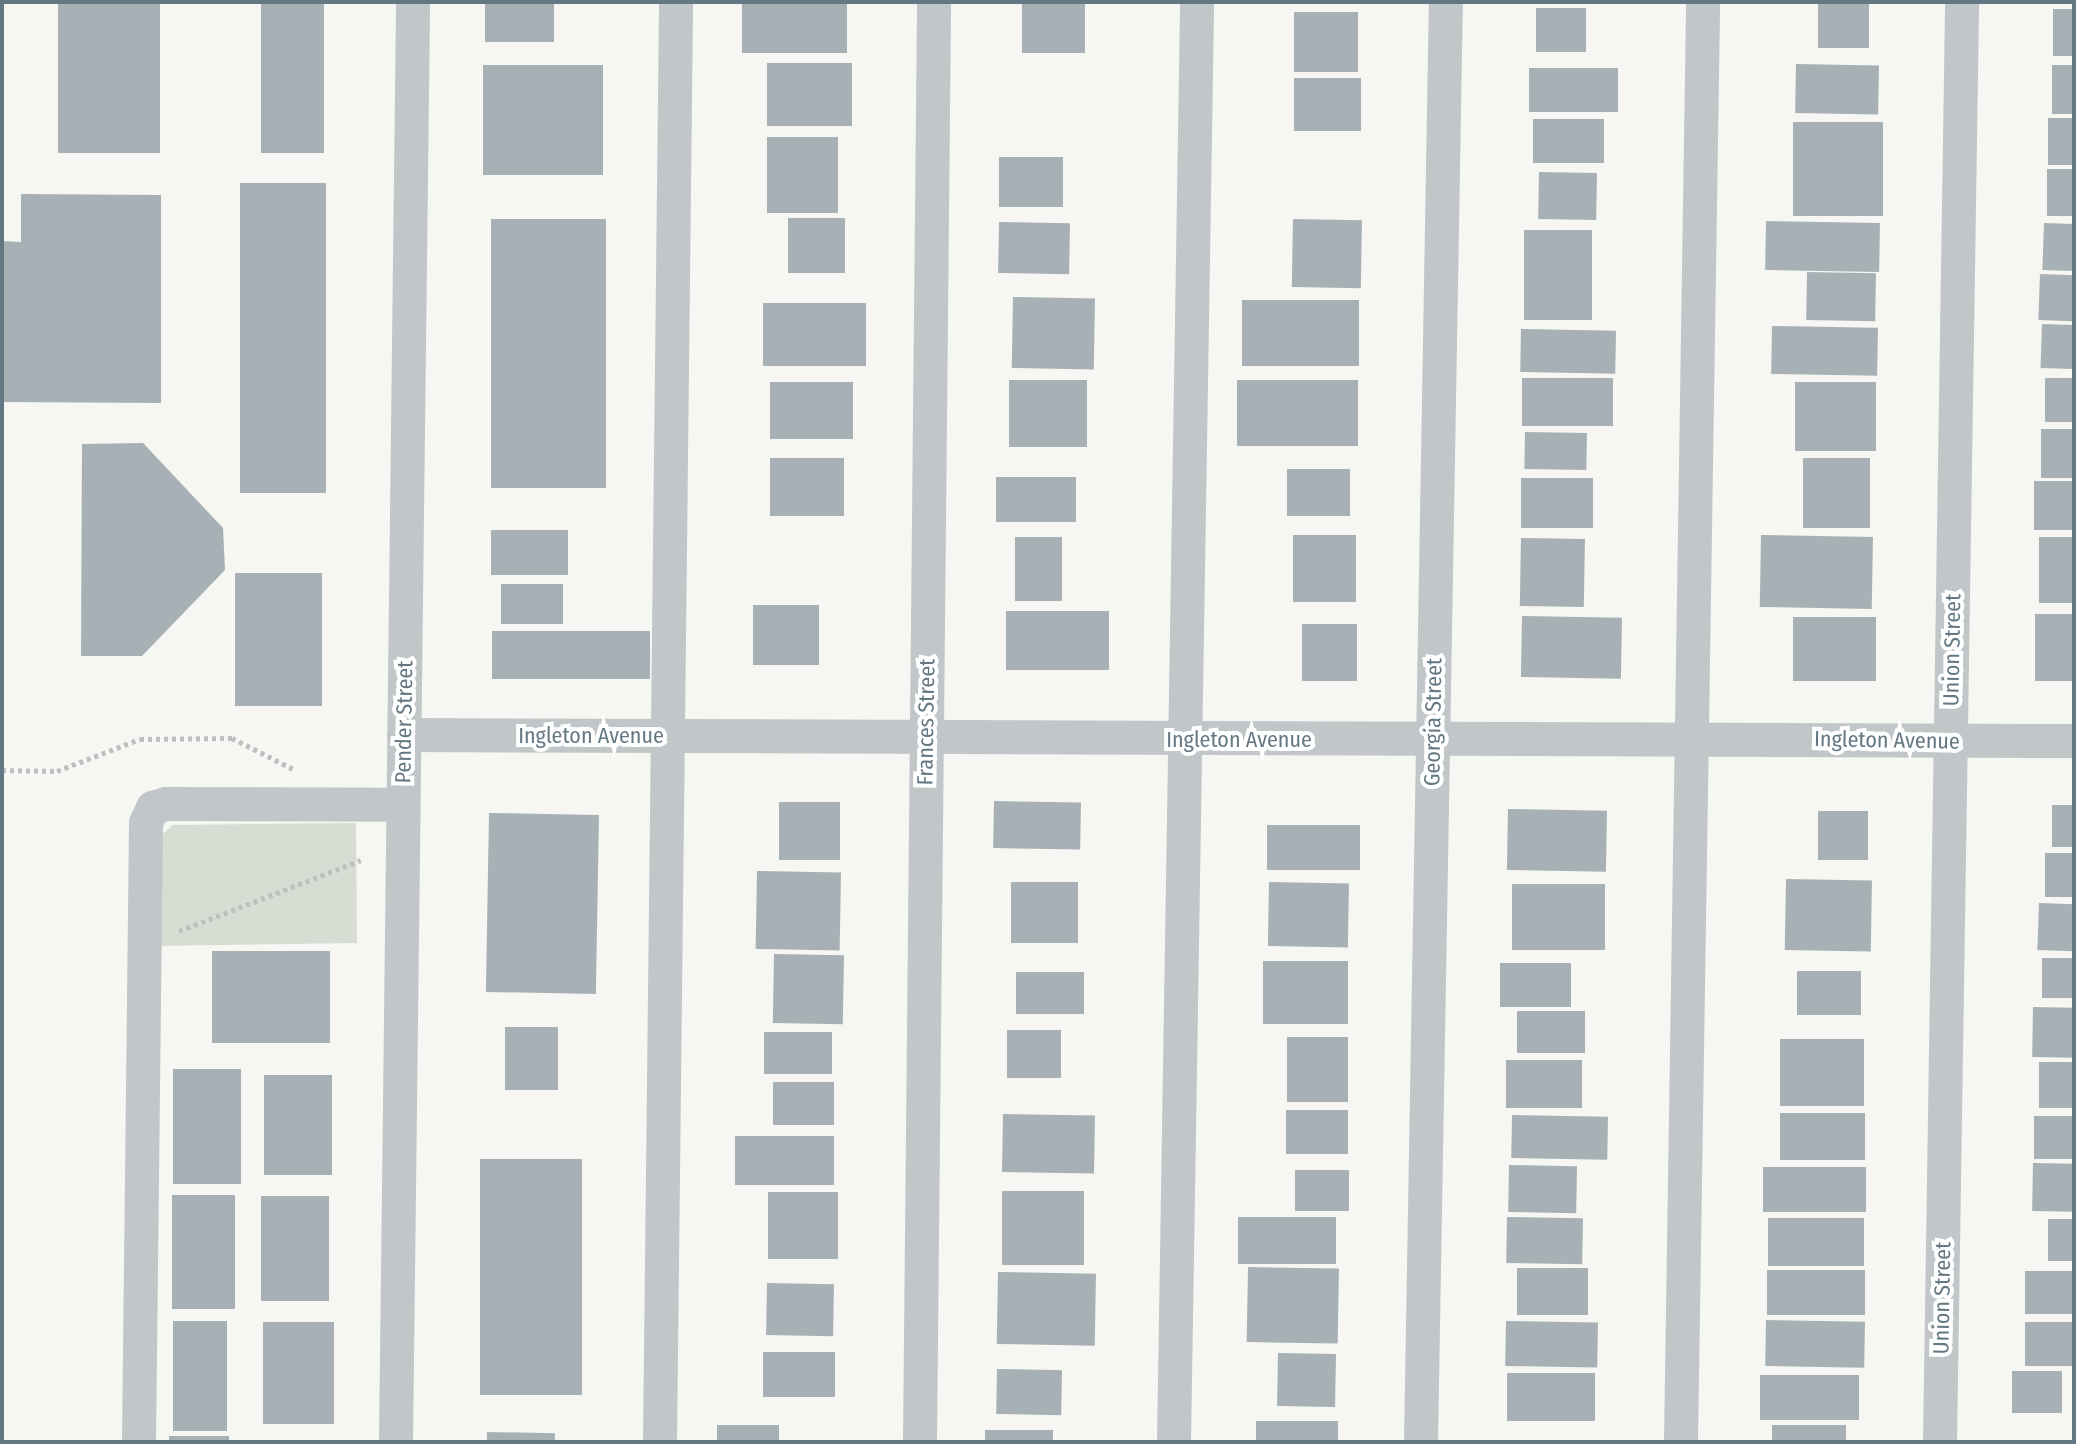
<!DOCTYPE html>
<style>
body{margin:0}
#map{position:relative;width:2076px;height:1444px;overflow:hidden;background:#f6f6f2;font-family:"Fira Sans Condensed",sans-serif}
div>[style]{position:absolute}
.green>*{inset:0;background:#d7ddd3}
.building>*{inset:0;background:#a7b1b5;transform-origin:0 0}
.path>*{height:5px;margin-top:-2.5px;transform-origin:0;background:repeating-linear-gradient(90deg,#bdbfc1 0 4px,transparent 0 8px)}
.minor>*{height:34px;margin:-17px;padding:0 17px;transform-origin:17px;border-radius:17px;background:#c1c6c8}
span{translate:-50% -50%;white-space:nowrap;text-align:center;line-height:1.15;-webkit-text-stroke:8px #fff;paint-order:stroke}
.street-label{font-size:22px;color:#647884}
.frame{position:absolute;inset:0;border:4px solid #647884;pointer-events:none}
</style>
<div id="map">
<div class="green">
<i style="clip-path:polygon(356px 823px,357px 943px,153px 946px,159px 837px,173px 825px)"></i>
</div>
<div class="building">
<i style="left:58px;top:2px;width:102px;height:151px"></i>
<i style="left:261px;top:2px;width:63px;height:151px"></i>
<i style="left:485px;top:2px;width:69px;height:40px"></i>
<i style="left:742px;top:2px;width:105px;height:51px"></i>
<i style="left:1022px;top:2px;width:63px;height:51px"></i>
<i style="left:1818px;top:2px;width:51px;height:46px"></i>
<i style="left:1536px;top:8px;width:50px;height:44px"></i>
<i style="left:2053px;top:9px;width:21px;height:47px"></i>
<i style="left:1294px;top:12px;width:64px;height:60px"></i>
<i style="left:767px;top:63px;width:85px;height:63px"></i>
<i style="left:1796px;top:64px;width:83px;height:49px;rotate:1deg"></i>
<i style="left:483px;top:65px;width:120px;height:110px"></i>
<i style="left:2052px;top:65px;width:22px;height:49px"></i>
<i style="left:1529px;top:68px;width:89px;height:44px"></i>
<i style="left:1294px;top:78px;width:67px;height:53px"></i>
<i style="left:2048px;top:118px;width:26px;height:47px"></i>
<i style="left:1533px;top:119px;width:71px;height:44px"></i>
<i style="left:1793px;top:122px;width:90px;height:94px"></i>
<i style="left:767px;top:137px;width:71px;height:76px"></i>
<i style="left:999px;top:157px;width:64px;height:50px"></i>
<i style="left:2047px;top:169px;width:27px;height:47px"></i>
<i style="left:1539px;top:172px;width:58px;height:47px;rotate:1deg"></i>
<i style="left:240px;top:183px;width:86px;height:310px"></i>
<i style="clip-path:polygon(21px 194px,161px 195px,161px 403px,2px 402px,2px 241px,21px 242px)"></i>
<i style="left:788px;top:218px;width:57px;height:55px"></i>
<i style="left:491px;top:219px;width:115px;height:269px"></i>
<i style="left:1293px;top:219px;width:69px;height:68px;rotate:1deg"></i>
<i style="left:1766px;top:221px;width:114px;height:49px;rotate:1deg"></i>
<i style="left:999px;top:222px;width:71px;height:51px;rotate:1deg"></i>
<i style="left:2044px;top:223px;width:30px;height:47px;rotate:2deg"></i>
<i style="left:1524px;top:230px;width:68px;height:90px"></i>
<i style="left:1807px;top:272px;width:69px;height:48px;rotate:1deg"></i>
<i style="left:2040px;top:274px;width:34px;height:46px;rotate:2deg"></i>
<i style="left:1013px;top:297px;width:82px;height:71px;rotate:1deg"></i>
<i style="left:1242px;top:300px;width:117px;height:66px"></i>
<i style="left:763px;top:303px;width:103px;height:63px"></i>
<i style="left:2042px;top:324px;width:32px;height:44px;rotate:2deg"></i>
<i style="left:1772px;top:326px;width:106px;height:48px;rotate:1deg"></i>
<i style="left:1521px;top:329px;width:95px;height:43px;rotate:1deg"></i>
<i style="left:1522px;top:378px;width:91px;height:48px"></i>
<i style="left:2045px;top:378px;width:29px;height:44px"></i>
<i style="left:1009px;top:380px;width:78px;height:67px"></i>
<i style="left:1237px;top:380px;width:121px;height:66px"></i>
<i style="left:770px;top:382px;width:83px;height:57px"></i>
<i style="left:1795px;top:382px;width:81px;height:69px"></i>
<i style="left:2041px;top:429px;width:33px;height:49px"></i>
<i style="left:1525px;top:432px;width:62px;height:37px;rotate:1deg"></i>
<i style="clip-path:polygon(143px 443px,223px 528px,225px 570px,142px 656px,81px 656px,82px 444px)"></i>
<i style="left:770px;top:458px;width:74px;height:58px"></i>
<i style="left:1803px;top:458px;width:67px;height:70px"></i>
<i style="left:1287px;top:469px;width:63px;height:47px"></i>
<i style="left:996px;top:477px;width:80px;height:45px"></i>
<i style="left:1521px;top:478px;width:72px;height:50px"></i>
<i style="left:2034px;top:481px;width:40px;height:49px"></i>
<i style="left:491px;top:530px;width:77px;height:45px"></i>
<i style="left:1293px;top:535px;width:63px;height:67px"></i>
<i style="left:1761px;top:535px;width:112px;height:72px;rotate:1deg"></i>
<i style="left:1015px;top:537px;width:47px;height:64px"></i>
<i style="left:2039px;top:537px;width:35px;height:66px"></i>
<i style="left:1521px;top:538px;width:64px;height:68px;rotate:1deg"></i>
<i style="left:235px;top:573px;width:87px;height:133px"></i>
<i style="left:501px;top:584px;width:62px;height:40px"></i>
<i style="left:819px;top:605px;width:60px;height:66px;rotate:90deg"></i>
<i style="left:1006px;top:611px;width:103px;height:59px"></i>
<i style="left:2035px;top:614px;width:39px;height:67px"></i>
<i style="left:1522px;top:616px;width:100px;height:61px;rotate:1deg"></i>
<i style="left:1793px;top:617px;width:83px;height:64px"></i>
<i style="left:1302px;top:624px;width:55px;height:57px"></i>
<i style="left:492px;top:631px;width:158px;height:48px"></i>
<i style="left:994px;top:801px;width:87px;height:47px;rotate:1deg"></i>
<i style="left:779px;top:802px;width:61px;height:58px"></i>
<i style="left:2052px;top:805px;width:22px;height:42px"></i>
<i style="left:1508px;top:809px;width:99px;height:61px;rotate:1deg"></i>
<i style="left:1818px;top:811px;width:50px;height:49px"></i>
<i style="left:489px;top:813px;width:110px;height:179px;rotate:1deg"></i>
<i style="left:1267px;top:825px;width:93px;height:45px"></i>
<i style="left:2045px;top:853px;width:29px;height:44px"></i>
<i style="left:757px;top:871px;width:84px;height:78px;rotate:1deg"></i>
<i style="left:1786px;top:879px;width:86px;height:71px;rotate:1deg"></i>
<i style="left:1011px;top:882px;width:67px;height:61px"></i>
<i style="left:1269px;top:882px;width:80px;height:64px;rotate:1deg"></i>
<i style="left:1512px;top:884px;width:93px;height:66px"></i>
<i style="left:2039px;top:903px;width:35px;height:47px;rotate:2deg"></i>
<i style="left:212px;top:951px;width:118px;height:92px"></i>
<i style="left:774px;top:954px;width:70px;height:69px;rotate:1deg"></i>
<i style="left:2042px;top:958px;width:32px;height:40px"></i>
<i style="left:1263px;top:961px;width:85px;height:63px"></i>
<i style="left:1500px;top:963px;width:71px;height:44px"></i>
<i style="left:1797px;top:971px;width:64px;height:44px"></i>
<i style="left:1016px;top:972px;width:68px;height:42px"></i>
<i style="left:2033px;top:1007px;width:41px;height:50px;rotate:1deg"></i>
<i style="left:1517px;top:1011px;width:68px;height:42px"></i>
<i style="left:505px;top:1027px;width:53px;height:63px"></i>
<i style="left:1007px;top:1030px;width:54px;height:48px"></i>
<i style="left:764px;top:1032px;width:68px;height:42px"></i>
<i style="left:1287px;top:1037px;width:61px;height:65px"></i>
<i style="left:1780px;top:1039px;width:84px;height:67px"></i>
<i style="left:1506px;top:1060px;width:76px;height:48px"></i>
<i style="left:2039px;top:1062px;width:35px;height:46px"></i>
<i style="left:173px;top:1069px;width:68px;height:115px"></i>
<i style="left:264px;top:1075px;width:68px;height:100px"></i>
<i style="left:773px;top:1082px;width:61px;height:43px"></i>
<i style="left:1286px;top:1110px;width:62px;height:44px"></i>
<i style="left:1780px;top:1113px;width:85px;height:47px"></i>
<i style="left:1003px;top:1114px;width:92px;height:58px;rotate:1deg"></i>
<i style="left:1512px;top:1115px;width:96px;height:43px;rotate:1deg"></i>
<i style="left:2034px;top:1116px;width:40px;height:43px"></i>
<i style="left:735px;top:1136px;width:99px;height:49px"></i>
<i style="left:480px;top:1159px;width:102px;height:236px"></i>
<i style="left:2033px;top:1163px;width:41px;height:48px;rotate:1deg"></i>
<i style="left:1509px;top:1165px;width:68px;height:47px;rotate:1deg"></i>
<i style="left:1763px;top:1167px;width:103px;height:45px"></i>
<i style="left:1295px;top:1170px;width:54px;height:41px"></i>
<i style="left:1002px;top:1191px;width:82px;height:74px"></i>
<i style="left:768px;top:1192px;width:70px;height:67px"></i>
<i style="left:172px;top:1195px;width:63px;height:114px"></i>
<i style="left:261px;top:1196px;width:68px;height:105px"></i>
<i style="left:1238px;top:1217px;width:98px;height:47px"></i>
<i style="left:1507px;top:1217px;width:76px;height:46px;rotate:1deg"></i>
<i style="left:1768px;top:1218px;width:96px;height:48px"></i>
<i style="left:2048px;top:1219px;width:26px;height:42px"></i>
<i style="left:1248px;top:1267px;width:91px;height:75px;rotate:1deg"></i>
<i style="left:1517px;top:1268px;width:71px;height:47px"></i>
<i style="left:1767px;top:1270px;width:98px;height:45px"></i>
<i style="left:2025px;top:1271px;width:49px;height:43px"></i>
<i style="left:998px;top:1272px;width:98px;height:72px;rotate:1deg"></i>
<i style="left:767px;top:1283px;width:67px;height:52px;rotate:1deg"></i>
<i style="left:1766px;top:1320px;width:99px;height:46px;rotate:1deg"></i>
<i style="left:173px;top:1321px;width:54px;height:110px"></i>
<i style="left:1506px;top:1321px;width:92px;height:45px;rotate:1deg"></i>
<i style="left:263px;top:1322px;width:71px;height:102px"></i>
<i style="left:2025px;top:1322px;width:49px;height:44px"></i>
<i style="left:763px;top:1352px;width:72px;height:45px"></i>
<i style="left:1278px;top:1353px;width:58px;height:53px;rotate:1deg"></i>
<i style="left:997px;top:1369px;width:65px;height:45px;rotate:1deg"></i>
<i style="left:2012px;top:1371px;width:50px;height:42px"></i>
<i style="left:1507px;top:1373px;width:88px;height:48px"></i>
<i style="left:1760px;top:1375px;width:99px;height:45px"></i>
<i style="left:1256px;top:1421px;width:82px;height:21px"></i>
<i style="left:717px;top:1425px;width:62px;height:17px"></i>
<i style="left:1772px;top:1425px;width:74px;height:17px"></i>
<i style="left:985px;top:1430px;width:68px;height:12px"></i>
<i style="left:487px;top:1432px;width:68px;height:10px;rotate:1deg"></i>
<i style="left:169px;top:1436px;width:60px;height:6px"></i>
</div>
<div class="path">
<i style="left:2px;top:770px;width:55px;rotate:1deg"></i>
<i style="left:57px;top:771px;width:89px;rotate:-21.1deg"></i>
<i style="left:140px;top:739px;width:92px;rotate:-0.6deg"></i>
<i style="left:232px;top:738px;width:68px;rotate:26.9deg"></i>
<i style="left:179px;top:931px;width:195px;rotate:-21.3deg"></i>
</div>
<div class="minor">
<i style="left:404px;top:735px;width:1670px;rotate:0.21deg"></i>
<i style="left:139px;top:1442px;width:619px;rotate:-89.35deg"></i>
<i style="left:146px;top:823px;width:17px;rotate:-65deg"></i>
<i style="left:153px;top:808px;width:14px;rotate:-17deg"></i>
<i style="left:166px;top:804px;width:237px;rotate:0.2deg"></i>
<i style="left:396px;top:1442px;width:1440px;rotate:-89.32deg"></i>
<i style="left:660px;top:1442px;width:1440px;rotate:-89.36deg"></i>
<i style="left:920px;top:1442px;width:1440px;rotate:-89.44deg"></i>
<i style="left:1174px;top:1442px;width:1440px;rotate:-89.08deg"></i>
<i style="left:1421px;top:1442px;width:1440px;rotate:-89.01deg"></i>
<i style="left:1681px;top:1442px;width:1440px;rotate:-89.12deg"></i>
<i style="left:1940px;top:1442px;width:1440px;rotate:-89.12deg"></i>
</div>
<div class="street-label">
<span style="left:1952px;top:650px;rotate:-89deg">Union Street</span>
<span style="left:404px;top:722px;rotate:-89deg">Pender Street</span>
<span style="left:926px;top:722px;rotate:-89deg">Frances Street</span>
<span style="left:1433px;top:722px;rotate:-89deg">Georgia Street</span>
<span style="left:591px;top:736px">Ingleton Avenue</span>
<span style="left:1239px;top:740px">Ingleton Avenue</span>
<span style="left:1887px;top:740px;rotate:1deg">Ingleton Avenue</span>
<span style="left:1942px;top:1298px;rotate:-89deg">Union Street</span>
</div>
<div class="frame"></div>
</div>
